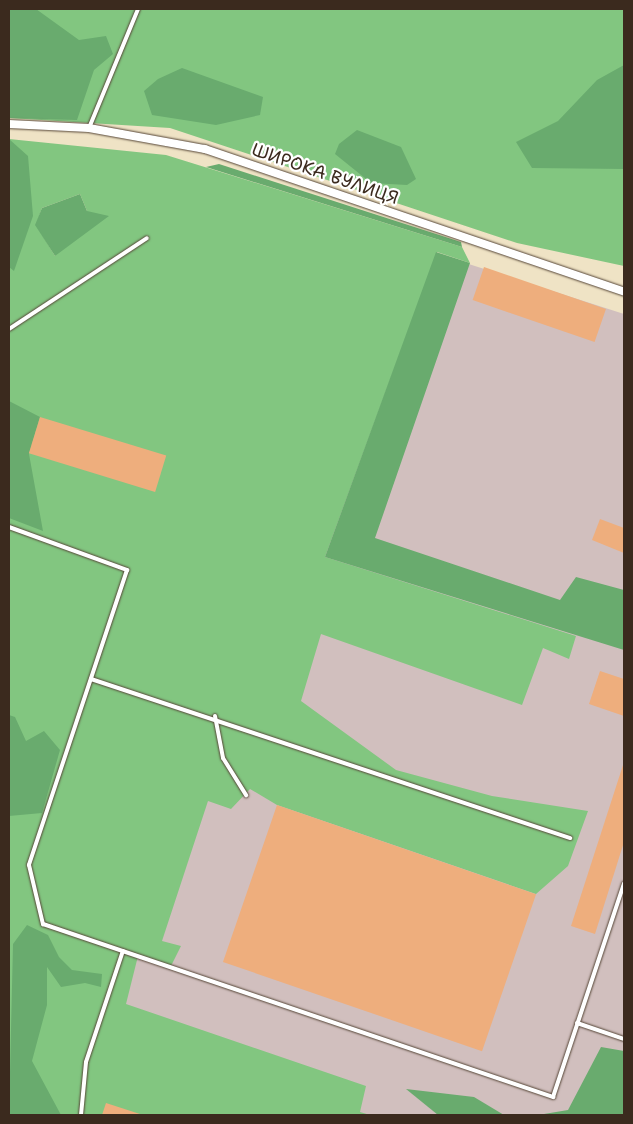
<!DOCTYPE html>
<meta charset="utf-8">
<style>
body{margin:0}
#map{position:relative;width:633px;height:1124px;overflow:hidden;background:#efe3c5;font-family:"Shantell Sans",sans-serif}
div>[style]{position:absolute}
.industrial>*{inset:0;background:#d1bfbe}
.green>*{inset:0;background:#82c680}
.forest>*{inset:0;background:#69ab6e}
.building>*{inset:0;background:#eeae7d;transform-origin:0 0}
.roads{filter:drop-shadow(0 0 1px #564637) drop-shadow(0 0 1px #564637)}
.service>*{height:4px;margin:-2px;padding:0 2px;transform-origin:2px;border-radius:2px;background:#fff}
.minor>*{height:8px;margin:-4px;padding:0 4px;transform-origin:4px;border-radius:4px;background:#fff}
span{translate:-50% -50%;white-space:nowrap;text-align:center;line-height:1.15;-webkit-text-stroke:4.5px #fff;paint-order:stroke}
.street-label{font-size:18px;color:#3b2a1e}
.frame{position:absolute;inset:0;border:10px solid #3b2a1e;pointer-events:none}
</style>
<div id="map">
<div class="industrial">
<i style="clip-path:polygon(173px 169px,624px 314px,624px 1115px,9px 1115px,9px 290px)"></i>
</div>
<div class="green">
<i style="clip-path:polygon(9px 9px,624px 9px,624px 266px,517px 243px,170px 128px,9px 118px)"></i>
<i style="clip-path:polygon(evenodd,9px 139px,166px 155px,462px 247px,470px 263px,437px 252px,325px 557px,576px 636px,569px 659px,543px 648px,522px 705px,321px 634px,301px 701px,396px 770px,492px 796px,588px 811px,568px 866px,536px 894px,277px 805px,250px 789px,231px 809px,208px 801px,162px 941px,181px 946px,171px 966px,138px 956px,126px 1004px,366px 1086px,360px 1112px,370px 1115px,9px 1115px,9px 139px,80px 194px,87px 211px,55px 256px,36px 225px,42px 208px,80px 194px)"></i>
</div>
<div class="forest">
<i style="clip-path:polygon(9px 9px,36px 9px,79px 40px,106px 36px,113px 54px,94px 70px,77px 120px,9px 118px)"></i>
<i style="clip-path:polygon(624px 65px,624px 169px,532px 168px,516px 142px,558px 121px,597px 80px)"></i>
<i style="clip-path:polygon(182px 68px,263px 97px,260px 115px,216px 125px,152px 115px,144px 91px,158px 79px)"></i>
<i style="clip-path:polygon(357px 130px,401px 147px,416px 179px,407px 185px,371px 183px,335px 154px,339px 144px)"></i>
<i style="clip-path:polygon(9px 139px,28px 156px,33px 216px,14px 271px,9px 267px)"></i>
<i style="clip-path:polygon(219px 164px,461px 242px,462px 247px,206px 167px)"></i>
<i style="clip-path:polygon(80px 194px,87px 211px,109px 216px,55px 256px,35px 225px,42px 208px)"></i>
<i style="clip-path:polygon(436px 252px,470px 263px,375px 538px,560px 600px,576px 577px,624px 590px,624px 650px,325px 557px)"></i>
<i style="clip-path:polygon(9px 401px,40px 417px,29px 454px,43px 531px,9px 518px)"></i>
<i style="clip-path:polygon(9px 715px,15px 717px,26px 741px,44px 731px,60px 750px,42px 813px,9px 816px)"></i>
<i style="clip-path:polygon(27px 925px,48px 935px,59px 957px,72px 970px,102px 974px,101px 987px,85px 983px,61px 987px,47px 967px,47px 1005px,32px 1061px,61px 1115px,9px 1115px,13px 944px)"></i>
<i style="clip-path:polygon(601px 1047px,624px 1051px,624px 1115px,538px 1115px,568px 1110px)"></i>
<i style="clip-path:polygon(406px 1089px,474px 1097px,504px 1115px,438px 1115px)"></i>
</div>
<div class="building">
<i style="left:484px;top:267px;width:129px;height:35px;rotate:19deg"></i>
<i style="left:40px;top:417px;width:132px;height:38px;rotate:17deg"></i>
<i style="clip-path:polygon(600px 519px,624px 528px,624px 553px,592px 540px)"></i>
<i style="clip-path:polygon(600px 671px,624px 679px,624px 716px,589px 704px)"></i>
<i style="clip-path:polygon(624px 762px,624px 842px,595px 934px,571px 926px)"></i>
<i style="left:277px;top:805px;width:274px;height:166px;rotate:19deg"></i>
<i style="clip-path:polygon(106px 1103px,143px 1115px,102px 1115px)"></i>
</div>
<div class="roads">
<div class="service">
<i style="left:89px;top:128px;width:129px;rotate:-67.6deg"></i>
<i style="left:9px;top:329px;width:165px;rotate:-33.4deg"></i>
<i style="left:9px;top:527px;width:126px;rotate:20deg"></i>
<i style="left:127px;top:570px;width:311px;rotate:108.4deg"></i>
<i style="left:29px;top:865px;width:61px;rotate:76.7deg"></i>
<i style="left:43px;top:924px;width:539px;rotate:18.74deg"></i>
<i style="left:553px;top:1097px;width:225px;rotate:-71.6deg"></i>
<i style="left:91px;top:679px;width:505px;rotate:18.36deg"></i>
<i style="left:215px;top:716px;width:43px;rotate:79.2deg"></i>
<i style="left:223px;top:758px;width:44px;rotate:58.1deg"></i>
<i style="left:577px;top:1023px;width:50px;rotate:18.8deg"></i>
<i style="left:81px;top:1115px;width:53px;rotate:-84.6deg"></i>
<i style="left:86px;top:1062px;width:117px;rotate:-71.6deg"></i>
</div>
<div class="minor">
<i style="left:9px;top:124px;width:80px;rotate:2.9deg"></i>
<i style="left:89px;top:128px;width:118px;rotate:10.3deg"></i>
<i style="left:205px;top:149px;width:443px;rotate:18.8deg"></i>
</div>
</div>
<div class="street-label">
<span style="left:325px;top:174px;rotate:19deg">ШИРОКА ВУЛИЦЯ</span>
</div>
<div class="frame"></div>
</div>
